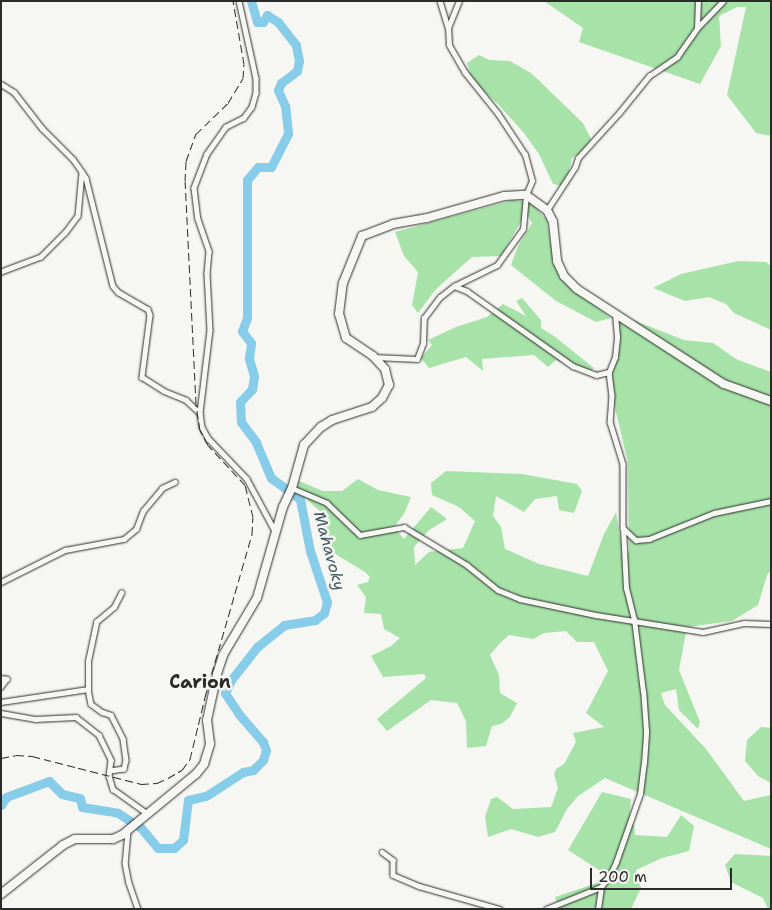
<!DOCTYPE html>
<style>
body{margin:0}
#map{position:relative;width:772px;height:910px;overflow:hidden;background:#f6f6f2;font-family:"Shantell Sans",sans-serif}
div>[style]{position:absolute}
.green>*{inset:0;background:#a7e3a9}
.river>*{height:9px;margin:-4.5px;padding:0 4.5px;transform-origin:4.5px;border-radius:4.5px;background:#87cce8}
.roads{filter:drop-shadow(0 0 1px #2b2b2b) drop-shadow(0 0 1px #2b2b2b)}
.street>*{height:4.5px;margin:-2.25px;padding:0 2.25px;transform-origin:2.25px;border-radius:2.25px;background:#f6f6f2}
.primary>*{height:8px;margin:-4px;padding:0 4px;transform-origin:4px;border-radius:4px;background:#f6f6f2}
.rail>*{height:1px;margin-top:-0.5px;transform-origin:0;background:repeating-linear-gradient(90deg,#2b2b2b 0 8px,transparent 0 12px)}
span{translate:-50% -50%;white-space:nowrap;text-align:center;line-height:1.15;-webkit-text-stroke:5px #f6f6f2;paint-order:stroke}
.water-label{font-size:16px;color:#475b64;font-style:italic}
.quarter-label{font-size:18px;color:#2b2b2b;font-weight:700}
.frame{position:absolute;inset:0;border:2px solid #2b2b2b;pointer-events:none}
.scale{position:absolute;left:590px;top:868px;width:142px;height:22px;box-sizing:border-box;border:2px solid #2b2b2b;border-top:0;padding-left:6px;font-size:15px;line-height:18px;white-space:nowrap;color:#2b2b2b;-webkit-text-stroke:4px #f6f6f2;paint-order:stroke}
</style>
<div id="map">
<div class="green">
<i style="clip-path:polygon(544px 1px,771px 1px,771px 136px,756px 133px,727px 95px,746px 7px,737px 7px,719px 16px,721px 46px,700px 84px,579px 42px,583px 28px)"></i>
<i style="clip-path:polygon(479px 55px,489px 60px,510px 61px,531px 73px,583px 123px,592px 141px,580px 153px,572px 158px,568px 175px,562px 186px,553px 184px,539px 154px,524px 133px,498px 104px,472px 81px,467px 63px)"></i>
<i style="clip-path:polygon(513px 200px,531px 202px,547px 220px,554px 263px,563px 280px,611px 318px,596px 322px,556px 301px,511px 265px,518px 246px,532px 223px,526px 213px,501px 256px,472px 257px,436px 289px,418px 313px,412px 305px,418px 272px,404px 256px,395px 232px)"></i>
<i style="clip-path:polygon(738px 261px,766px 262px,771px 266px,771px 330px,734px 313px,726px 304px,709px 297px,685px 301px,653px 288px,681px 274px)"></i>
<i style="clip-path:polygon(522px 298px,541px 320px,541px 328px,554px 336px,594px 368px,589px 373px,556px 360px,548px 367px,534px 355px,482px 359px,483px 371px,466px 357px,429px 368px,421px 358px,432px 345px,428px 340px,456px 327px,487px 317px,503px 304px,526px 316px,516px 301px)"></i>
<i style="clip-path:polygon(615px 313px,684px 340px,713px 343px,736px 359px,771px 372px,771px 570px,767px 575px,758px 605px,732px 621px,687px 627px,679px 670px,700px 722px,698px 729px,679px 710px,676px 689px,661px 693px,665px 705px,706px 749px,744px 801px,771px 795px,771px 849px,605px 778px,578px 796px,567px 809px,555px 832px,538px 837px,511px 829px,488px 837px,485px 817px,491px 799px,497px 797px,513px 809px,551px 807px,558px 788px,554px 774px,556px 769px,564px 764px,576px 742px,573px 733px,604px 727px,586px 713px,608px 671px,594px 642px,577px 642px,566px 631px,544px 633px,533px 639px,509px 635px,501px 642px,490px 655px,499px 675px,500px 693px,517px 703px,510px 717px,501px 724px,492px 726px,486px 746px,467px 748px,466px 721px,457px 703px,431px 700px,387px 731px,377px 719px,426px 678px,424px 674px,383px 677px,371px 656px,391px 646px,400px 638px,384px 629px,381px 614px,364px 613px,366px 597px,357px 585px,368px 582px,370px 577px,365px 572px,332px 552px,321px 512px,297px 491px,299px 481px,323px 491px,342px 491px,358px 479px,378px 490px,411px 497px,404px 514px,394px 527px,404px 539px,431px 507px,447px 519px,429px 530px,414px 547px,415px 565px,429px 552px,463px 548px,475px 521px,459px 507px,432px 495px,431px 483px,446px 471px,522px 474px,577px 484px,582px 491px,574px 513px,559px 510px,557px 496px,535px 499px,524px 512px,496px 496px,493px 516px,501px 527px,505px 549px,539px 564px,588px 576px,604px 534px,616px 512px,624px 560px,629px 551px,628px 463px,612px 395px,609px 372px,617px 337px)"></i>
<i style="clip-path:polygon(761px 727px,771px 728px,771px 783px,758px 776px,745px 761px,747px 740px)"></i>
<i style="clip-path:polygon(602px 792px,631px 799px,629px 824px,634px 825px,635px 835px,667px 837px,681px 815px,694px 826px,689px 851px,662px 858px,636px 870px,641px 888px,631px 909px,558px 909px,555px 897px,597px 883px,605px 874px,568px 850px)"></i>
<i style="clip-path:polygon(735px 854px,771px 856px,771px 909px,768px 909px,763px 898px,731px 882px,725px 865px)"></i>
</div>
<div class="river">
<i style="left:1px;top:805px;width:9px;rotate:-58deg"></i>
<i style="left:6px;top:797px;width:46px;rotate:-20.4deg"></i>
<i style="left:49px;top:781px;width:18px;rotate:45deg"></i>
<i style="left:62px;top:794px;width:18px;rotate:13deg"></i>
<i style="left:80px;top:798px;width:9px;rotate:77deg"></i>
<i style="left:82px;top:807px;width:36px;rotate:9deg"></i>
<i style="left:118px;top:813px;width:27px;rotate:33deg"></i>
<i style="left:141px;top:828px;width:26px;rotate:50deg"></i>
<i style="left:158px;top:848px;width:16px"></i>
<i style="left:174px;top:848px;width:12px;rotate:-42deg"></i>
<i style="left:183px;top:840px;width:40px;rotate:-82.9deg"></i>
<i style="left:188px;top:800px;width:18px;rotate:-13deg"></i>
<i style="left:206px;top:796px;width:44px;rotate:-33deg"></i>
<i style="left:243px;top:772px;width:10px;rotate:-11deg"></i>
<i style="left:253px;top:770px;width:14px;rotate:-45deg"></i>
<i style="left:263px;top:760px;width:10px;rotate:-73deg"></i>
<i style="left:266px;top:750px;width:9px;rotate:-111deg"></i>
<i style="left:263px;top:742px;width:37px;rotate:-131deg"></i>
<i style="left:239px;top:714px;width:25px;rotate:-124deg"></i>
<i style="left:225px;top:693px;width:14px;rotate:-65deg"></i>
<i style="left:231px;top:680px;width:42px;rotate:-51.8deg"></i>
<i style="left:257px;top:647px;width:35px;rotate:-39deg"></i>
<i style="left:284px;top:625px;width:31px;rotate:-9deg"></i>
<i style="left:315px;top:620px;width:11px;rotate:-38deg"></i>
<i style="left:324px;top:613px;width:11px;rotate:-75deg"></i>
<i style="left:327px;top:602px;width:54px;rotate:-108.4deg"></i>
<i style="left:310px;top:551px;width:53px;rotate:-100.9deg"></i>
<i style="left:300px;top:499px;width:36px;rotate:-144deg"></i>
<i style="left:271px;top:478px;width:39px;rotate:-113deg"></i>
<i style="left:256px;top:442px;width:25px;rotate:-127deg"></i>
<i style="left:241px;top:422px;width:20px;rotate:-93deg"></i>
<i style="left:240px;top:402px;width:18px;rotate:-47deg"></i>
<i style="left:252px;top:389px;width:13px;rotate:-81deg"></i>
<i style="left:254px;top:376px;width:19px;rotate:-106deg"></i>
<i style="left:249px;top:358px;width:15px;rotate:-82deg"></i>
<i style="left:251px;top:343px;width:15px;rotate:-127deg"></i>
<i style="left:242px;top:331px;width:14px;rotate:-69deg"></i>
<i style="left:247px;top:318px;width:138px;rotate:-90deg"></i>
<i style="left:247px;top:180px;width:17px;rotate:-50deg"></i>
<i style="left:258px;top:167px;width:13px"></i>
<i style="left:271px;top:167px;width:38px;rotate:-63deg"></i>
<i style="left:288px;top:133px;width:27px;rotate:-96deg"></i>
<i style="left:285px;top:106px;width:17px;rotate:-114deg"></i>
<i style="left:278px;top:90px;width:8px;rotate:-67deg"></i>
<i style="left:281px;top:83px;width:20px;rotate:-37deg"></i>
<i style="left:297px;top:71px;width:10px;rotate:-79deg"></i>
<i style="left:299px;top:61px;width:16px;rotate:-101deg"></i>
<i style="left:296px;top:45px;width:29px;rotate:-128deg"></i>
<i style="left:278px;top:22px;width:13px;rotate:-148deg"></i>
<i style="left:267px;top:15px;width:8px;rotate:120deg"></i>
<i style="left:263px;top:22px;width:6px;rotate:180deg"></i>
<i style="left:257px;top:22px;width:22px;rotate:-106deg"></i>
</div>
<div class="roads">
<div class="street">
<i style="left:239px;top:1px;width:79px;rotate:77.6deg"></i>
<i style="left:256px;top:78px;width:15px;rotate:90deg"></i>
<i style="left:256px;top:93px;width:15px;rotate:106deg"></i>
<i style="left:252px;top:107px;width:14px;rotate:126deg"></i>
<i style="left:244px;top:118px;width:20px;rotate:153deg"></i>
<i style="left:226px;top:127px;width:33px;rotate:125deg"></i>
<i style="left:207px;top:154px;width:36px;rotate:111deg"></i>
<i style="left:194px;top:188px;width:31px;rotate:83deg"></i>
<i style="left:198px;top:219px;width:34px;rotate:71deg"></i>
<i style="left:209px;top:251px;width:22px;rotate:95deg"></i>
<i style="left:207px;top:273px;width:57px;rotate:87deg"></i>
<i style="left:210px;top:330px;width:84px;rotate:96.9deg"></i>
<i style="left:200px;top:413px;width:14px;rotate:82deg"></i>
<i style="left:202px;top:427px;width:13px;rotate:61deg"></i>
<i style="left:208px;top:438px;width:57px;rotate:46.4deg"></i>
<i style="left:247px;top:479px;width:59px;rotate:61.7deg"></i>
<i style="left:440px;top:1px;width:28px;rotate:73deg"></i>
<i style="left:697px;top:28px;width:27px;rotate:-88deg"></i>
<i style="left:1px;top:84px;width:15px;rotate:32deg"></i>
<i style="left:14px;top:92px;width:46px;rotate:52.1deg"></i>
<i style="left:42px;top:128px;width:44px;rotate:45deg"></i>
<i style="left:73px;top:159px;width:16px;rotate:55deg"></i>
<i style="left:82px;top:172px;width:44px;rotate:95.2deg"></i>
<i style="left:78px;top:216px;width:21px;rotate:127deg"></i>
<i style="left:65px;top:233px;width:34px;rotate:135deg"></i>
<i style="left:41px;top:257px;width:43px;rotate:159.4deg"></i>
<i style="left:82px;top:172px;width:7px;rotate:56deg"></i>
<i style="left:86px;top:178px;width:111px;rotate:76deg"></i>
<i style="left:113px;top:286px;width:8px;rotate:50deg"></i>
<i style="left:118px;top:292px;width:34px;rotate:30deg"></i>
<i style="left:148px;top:309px;width:6px;rotate:72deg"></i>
<i style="left:150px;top:315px;width:63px;rotate:97.4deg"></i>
<i style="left:142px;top:377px;width:26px;rotate:32deg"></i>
<i style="left:164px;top:391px;width:24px;rotate:22deg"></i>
<i style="left:186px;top:400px;width:19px;rotate:43deg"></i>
<i style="left:547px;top:210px;width:51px;rotate:-56.9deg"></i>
<i style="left:575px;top:167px;width:9px;rotate:-72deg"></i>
<i style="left:578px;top:158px;width:61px;rotate:-47.7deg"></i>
<i style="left:619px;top:113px;width:48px;rotate:-51deg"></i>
<i style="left:649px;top:76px;width:34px;rotate:-34deg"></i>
<i style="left:677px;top:57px;width:35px;rotate:-55deg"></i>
<i style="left:697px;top:28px;width:37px;rotate:-46deg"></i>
<i style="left:454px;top:286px;width:14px;rotate:21deg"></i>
<i style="left:467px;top:291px;width:130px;rotate:35.3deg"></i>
<i style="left:573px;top:366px;width:25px;rotate:21deg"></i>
<i style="left:596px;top:375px;width:13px;rotate:-13deg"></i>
<i style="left:609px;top:372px;width:16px;rotate:-68deg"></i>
<i style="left:615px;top:357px;width:20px;rotate:-84deg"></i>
<i style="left:617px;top:337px;width:23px;rotate:-95deg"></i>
<i style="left:374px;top:357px;width:43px;rotate:2.7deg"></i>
<i style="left:417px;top:359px;width:17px;rotate:-69deg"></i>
<i style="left:423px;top:343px;width:25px;rotate:-88deg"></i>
<i style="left:424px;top:318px;width:26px;rotate:-53deg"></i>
<i style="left:440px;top:297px;width:18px;rotate:-38deg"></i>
<i style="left:454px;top:286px;width:48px;rotate:-26deg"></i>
<i style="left:497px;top:265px;width:44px;rotate:-54.2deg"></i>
<i style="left:523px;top:229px;width:34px;rotate:-85deg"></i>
<i style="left:526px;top:195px;width:15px;rotate:-67deg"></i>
<i style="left:532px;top:181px;width:27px;rotate:-105deg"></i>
<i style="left:525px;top:155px;width:49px;rotate:-123.4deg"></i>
<i style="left:498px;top:114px;width:53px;rotate:-128.8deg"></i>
<i style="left:465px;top:73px;width:32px;rotate:-120deg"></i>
<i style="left:449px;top:45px;width:17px;rotate:-93deg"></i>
<i style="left:448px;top:28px;width:29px;rotate:-68deg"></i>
<i style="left:609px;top:372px;width:23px;rotate:83deg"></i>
<i style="left:612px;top:395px;width:27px;rotate:94deg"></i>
<i style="left:610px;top:422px;width:44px;rotate:72.8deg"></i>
<i style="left:623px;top:464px;width:64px;rotate:90deg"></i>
<i style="left:623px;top:528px;width:18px;rotate:43deg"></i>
<i style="left:636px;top:540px;width:13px;rotate:-4deg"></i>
<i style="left:649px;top:539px;width:70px;rotate:-21.8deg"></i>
<i style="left:714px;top:513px;width:58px;rotate:-11.9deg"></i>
<i style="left:292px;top:488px;width:38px;rotate:23deg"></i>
<i style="left:327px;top:503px;width:46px;rotate:44.1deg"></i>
<i style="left:360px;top:535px;width:45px;rotate:-10.3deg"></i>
<i style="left:404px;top:527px;width:74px;rotate:31.1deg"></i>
<i style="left:467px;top:565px;width:40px;rotate:39deg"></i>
<i style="left:498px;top:590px;width:24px;rotate:22deg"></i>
<i style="left:520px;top:599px;width:78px;rotate:11.9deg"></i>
<i style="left:596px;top:615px;width:108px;rotate:9deg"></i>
<i style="left:703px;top:632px;width:42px;rotate:-12.4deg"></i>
<i style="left:744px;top:623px;width:27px;rotate:2deg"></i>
<i style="left:1px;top:582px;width:72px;rotate:-26.6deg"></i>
<i style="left:65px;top:550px;width:60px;rotate:-10.6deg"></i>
<i style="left:124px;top:539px;width:16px;rotate:-40deg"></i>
<i style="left:136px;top:529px;width:19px;rotate:-69deg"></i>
<i style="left:143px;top:511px;width:30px;rotate:-50deg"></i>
<i style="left:162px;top:488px;width:14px;rotate:-25deg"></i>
<i style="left:1px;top:678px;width:6px;rotate:9deg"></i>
<i style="left:7px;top:679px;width:10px;rotate:127deg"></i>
<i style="left:88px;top:689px;width:28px;rotate:-90deg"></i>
<i style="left:88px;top:661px;width:40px;rotate:-78deg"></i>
<i style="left:96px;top:622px;width:23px;rotate:-40deg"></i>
<i style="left:114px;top:607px;width:16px;rotate:-63deg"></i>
<i style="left:1px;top:702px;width:88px;rotate:-8.5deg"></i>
<i style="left:88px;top:689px;width:15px;rotate:79deg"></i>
<i style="left:91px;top:704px;width:14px;rotate:36deg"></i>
<i style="left:102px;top:712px;width:9px;rotate:18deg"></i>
<i style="left:111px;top:715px;width:27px;rotate:63deg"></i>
<i style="left:123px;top:739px;width:21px;rotate:82deg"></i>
<i style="left:126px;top:760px;width:9px;rotate:103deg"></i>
<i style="left:124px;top:769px;width:14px;rotate:172deg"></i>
<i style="left:1px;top:713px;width:35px;rotate:10deg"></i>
<i style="left:35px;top:719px;width:41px;rotate:-2.8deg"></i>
<i style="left:76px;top:717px;width:29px;rotate:38deg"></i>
<i style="left:99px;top:735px;width:28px;rotate:64deg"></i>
<i style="left:111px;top:760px;width:16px;rotate:97deg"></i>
<i style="left:109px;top:776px;width:14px;rotate:73deg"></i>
<i style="left:113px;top:789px;width:43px;rotate:35.5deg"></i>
<i style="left:128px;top:831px;width:32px;rotate:95deg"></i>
<i style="left:125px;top:863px;width:20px;rotate:79deg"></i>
<i style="left:129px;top:883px;width:28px;rotate:71deg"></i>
<i style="left:382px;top:852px;width:14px;rotate:36deg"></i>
<i style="left:393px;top:860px;width:15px;rotate:90deg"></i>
<i style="left:393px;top:875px;width:28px;rotate:23deg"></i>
<i style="left:419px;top:886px;width:84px;rotate:15.9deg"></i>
<i style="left:546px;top:909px;width:59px;rotate:-21.8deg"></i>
<i style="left:598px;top:909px;width:22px;rotate:-82deg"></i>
<i style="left:601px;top:887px;width:15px;rotate:-53deg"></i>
<i style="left:610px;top:875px;width:14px;rotate:-65deg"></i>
<i style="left:616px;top:862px;width:72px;rotate:-70.6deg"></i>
<i style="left:640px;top:794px;width:31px;rotate:-83deg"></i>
<i style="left:644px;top:763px;width:32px;rotate:-86deg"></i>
<i style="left:646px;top:731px;width:39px;rotate:-94deg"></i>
<i style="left:643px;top:692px;width:73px;rotate:-97.1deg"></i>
<i style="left:634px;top:620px;width:32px;rotate:-104deg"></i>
<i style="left:626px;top:589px;width:61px;rotate:-92.8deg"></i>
</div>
<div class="primary">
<i style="left:1px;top:894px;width:79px;rotate:-38.3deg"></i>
<i style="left:63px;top:845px;width:13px;rotate:-27deg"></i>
<i style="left:75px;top:839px;width:38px"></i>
<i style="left:113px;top:839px;width:10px;rotate:-24deg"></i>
<i style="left:122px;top:835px;width:96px;rotate:-39.5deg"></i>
<i style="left:196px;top:774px;width:13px;rotate:-51deg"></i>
<i style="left:204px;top:764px;width:21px;rotate:-73deg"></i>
<i style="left:210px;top:744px;width:24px;rotate:-97deg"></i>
<i style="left:207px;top:720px;width:47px;rotate:-77.7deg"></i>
<i style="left:217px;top:674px;width:20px;rotate:-72deg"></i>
<i style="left:223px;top:655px;width:66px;rotate:-59.2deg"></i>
<i style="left:257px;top:598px;width:95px;rotate:-74.1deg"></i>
<i style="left:283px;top:507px;width:21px;rotate:-65deg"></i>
<i style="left:292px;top:488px;width:45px;rotate:-74.4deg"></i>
<i style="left:304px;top:445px;width:25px;rotate:-47deg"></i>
<i style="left:321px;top:427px;width:13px;rotate:-32deg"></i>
<i style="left:332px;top:420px;width:42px;rotate:-18deg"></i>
<i style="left:372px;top:407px;width:13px;rotate:-42deg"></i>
<i style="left:382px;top:398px;width:15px;rotate:-62deg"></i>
<i style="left:389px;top:385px;width:16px;rotate:-104deg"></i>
<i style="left:385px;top:369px;width:18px;rotate:-133deg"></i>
<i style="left:373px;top:356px;width:32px;rotate:-146deg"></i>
<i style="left:346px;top:338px;width:25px;rotate:-106deg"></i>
<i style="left:339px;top:314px;width:31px;rotate:-83deg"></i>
<i style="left:343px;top:283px;width:51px;rotate:-68deg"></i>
<i style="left:362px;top:236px;width:33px;rotate:-21deg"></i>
<i style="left:393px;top:224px;width:35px;rotate:-10deg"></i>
<i style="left:427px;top:218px;width:80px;rotate:-15.9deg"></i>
<i style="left:504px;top:196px;width:22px;rotate:-3deg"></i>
<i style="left:526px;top:195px;width:26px;rotate:36deg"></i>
<i style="left:547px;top:210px;width:13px;rotate:63deg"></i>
<i style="left:553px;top:222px;width:39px;rotate:84deg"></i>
<i style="left:557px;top:261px;width:17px;rotate:65deg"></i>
<i style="left:564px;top:276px;width:18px;rotate:45deg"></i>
<i style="left:577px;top:289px;width:175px;rotate:32.9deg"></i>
<i style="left:724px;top:384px;width:50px;rotate:19.9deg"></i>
</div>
</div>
<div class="rail">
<i style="left:1px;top:758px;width:15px;rotate:-11deg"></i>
<i style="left:16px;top:755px;width:16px;rotate:4deg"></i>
<i style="left:32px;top:756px;width:113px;rotate:14.4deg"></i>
<i style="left:141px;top:784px;width:16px;rotate:-4deg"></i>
<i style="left:157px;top:783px;width:12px;rotate:-24deg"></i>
<i style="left:168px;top:778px;width:16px;rotate:-30deg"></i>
<i style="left:182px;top:770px;width:14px;rotate:-54deg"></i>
<i style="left:190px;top:759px;width:64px;rotate:-76.4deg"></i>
<i style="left:205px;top:697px;width:170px;rotate:-73.9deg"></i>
<i style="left:252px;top:534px;width:17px;rotate:-87deg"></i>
<i style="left:253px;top:517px;width:33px;rotate:-104deg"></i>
<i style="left:245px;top:485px;width:54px;rotate:-132.8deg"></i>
<i style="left:208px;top:445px;width:17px;rotate:-118deg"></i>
<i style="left:200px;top:430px;width:26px;rotate:-99deg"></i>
<i style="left:196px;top:404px;width:223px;rotate:-92.8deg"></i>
<i style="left:185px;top:181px;width:20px;rotate:-87deg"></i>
<i style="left:186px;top:161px;width:29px;rotate:-70deg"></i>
<i style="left:196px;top:134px;width:45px;rotate:-44.1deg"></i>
<i style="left:228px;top:103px;width:29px;rotate:-59deg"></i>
<i style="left:243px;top:78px;width:14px;rotate:-86deg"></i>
<i style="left:244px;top:64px;width:64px;rotate:-99.9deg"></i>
</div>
<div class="water-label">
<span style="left:329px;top:551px;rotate:75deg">Mahavoky</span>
</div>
<div class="quarter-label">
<span style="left:200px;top:682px">Carion</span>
</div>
<div class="frame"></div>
<div class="scale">200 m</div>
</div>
